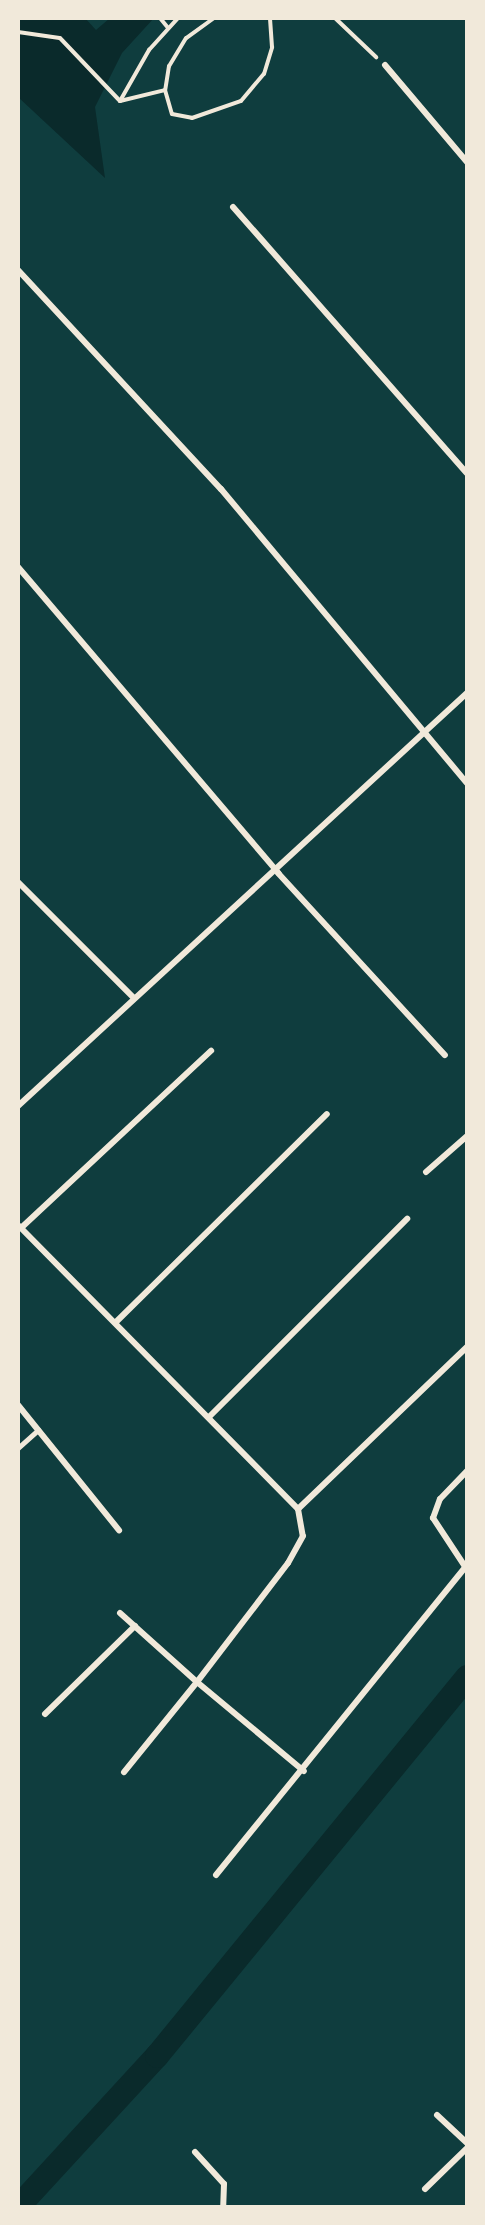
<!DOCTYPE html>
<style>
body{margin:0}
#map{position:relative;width:485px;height:2225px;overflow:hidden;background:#0f3d3e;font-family:Jost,sans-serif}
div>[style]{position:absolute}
.water>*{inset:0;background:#0a2a2b}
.canal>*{height:24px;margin:-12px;padding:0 12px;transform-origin:12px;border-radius:12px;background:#0a2a2b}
.path>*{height:4px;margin:-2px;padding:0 2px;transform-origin:2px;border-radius:2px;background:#f1e9da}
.service>*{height:4.5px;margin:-2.25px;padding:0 2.25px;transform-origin:2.25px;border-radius:2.25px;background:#f1e9da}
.minor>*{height:6px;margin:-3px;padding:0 3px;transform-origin:3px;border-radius:3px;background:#f1e9da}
span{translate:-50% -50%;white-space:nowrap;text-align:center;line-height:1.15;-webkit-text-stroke:6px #f1e9da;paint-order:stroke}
.frame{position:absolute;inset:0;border:20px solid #f1e9da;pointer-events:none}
</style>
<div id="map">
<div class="water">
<i style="clip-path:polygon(18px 18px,85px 18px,96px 30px,110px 18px,154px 18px,122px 53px,95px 107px,105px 178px,18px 97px)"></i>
</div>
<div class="canal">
<i style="left:18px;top:2207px;width:205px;rotate:-47.4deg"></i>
<i style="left:157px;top:2056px;width:490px;rotate:-50.7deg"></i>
</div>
<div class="path">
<i style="left:94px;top:18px;width:7px"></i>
<i style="left:160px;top:18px;width:13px;rotate:51deg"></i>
<i style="left:214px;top:18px;width:34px;rotate:144deg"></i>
<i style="left:186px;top:38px;width:33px;rotate:121deg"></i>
<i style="left:169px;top:66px;width:24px;rotate:99deg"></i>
<i style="left:165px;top:90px;width:25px;rotate:74deg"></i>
<i style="left:172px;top:114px;width:20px;rotate:11deg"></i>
<i style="left:192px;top:118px;width:52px;rotate:-19.1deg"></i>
<i style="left:241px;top:101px;width:35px;rotate:-50deg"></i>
<i style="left:264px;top:74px;width:28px;rotate:-73deg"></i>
<i style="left:272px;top:47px;width:29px;rotate:-94deg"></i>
<i style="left:335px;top:18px;width:57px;rotate:43.6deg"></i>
<i style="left:18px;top:32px;width:42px;rotate:8.1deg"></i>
<i style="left:60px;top:38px;width:87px;rotate:46.4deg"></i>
<i style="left:120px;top:101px;width:59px;rotate:-60.4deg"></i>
<i style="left:149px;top:50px;width:43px;rotate:-47.8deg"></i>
<i style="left:120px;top:101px;width:46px;rotate:-13.7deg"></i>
</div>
<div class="service">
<i style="left:18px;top:1448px;width:27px;rotate:-42deg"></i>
</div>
<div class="minor">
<i style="left:385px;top:65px;width:127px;rotate:49.8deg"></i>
<i style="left:233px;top:207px;width:354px;rotate:48.7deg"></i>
<i style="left:18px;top:270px;width:299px;rotate:47.2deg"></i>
<i style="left:221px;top:489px;width:383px;rotate:50.1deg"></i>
<i style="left:18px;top:567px;width:402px;rotate:49.6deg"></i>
<i style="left:278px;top:873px;width:247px;rotate:47.5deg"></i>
<i style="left:18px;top:882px;width:163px;rotate:45deg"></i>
<i style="left:18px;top:1106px;width:610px;rotate:-42.61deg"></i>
<i style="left:426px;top:1172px;width:55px;rotate:-41.3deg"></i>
<i style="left:18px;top:1225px;width:399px;rotate:45.4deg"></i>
<i style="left:298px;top:1509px;width:27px;rotate:80deg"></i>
<i style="left:303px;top:1536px;width:31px;rotate:119deg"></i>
<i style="left:288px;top:1563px;width:150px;rotate:127.4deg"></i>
<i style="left:197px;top:1682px;width:139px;rotate:39.8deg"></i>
<i style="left:21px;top:1228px;width:260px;rotate:-43deg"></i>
<i style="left:116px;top:1322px;width:296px;rotate:-44.6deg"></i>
<i style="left:18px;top:1405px;width:161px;rotate:51.1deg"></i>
<i style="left:210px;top:1416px;width:279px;rotate:-45deg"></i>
<i style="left:298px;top:1509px;width:234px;rotate:-43.8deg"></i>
<i style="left:466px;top:1568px;width:60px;rotate:-123.4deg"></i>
<i style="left:433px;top:1518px;width:20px;rotate:-70deg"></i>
<i style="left:440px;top:1499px;width:39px;rotate:-46deg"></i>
<i style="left:120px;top:1613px;width:103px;rotate:41.9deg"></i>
<i style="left:197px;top:1682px;width:116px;rotate:129deg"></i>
<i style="left:45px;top:1714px;width:126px;rotate:-44.4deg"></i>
<i style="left:216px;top:1875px;width:396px;rotate:-51deg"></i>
<i style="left:437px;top:2115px;width:41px;rotate:43deg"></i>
<i style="left:195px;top:2152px;width:43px;rotate:47.8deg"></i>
<i style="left:224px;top:2184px;width:23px;rotate:92deg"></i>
<i style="left:425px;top:2189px;width:59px;rotate:-44.3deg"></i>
</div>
<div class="frame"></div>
</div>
